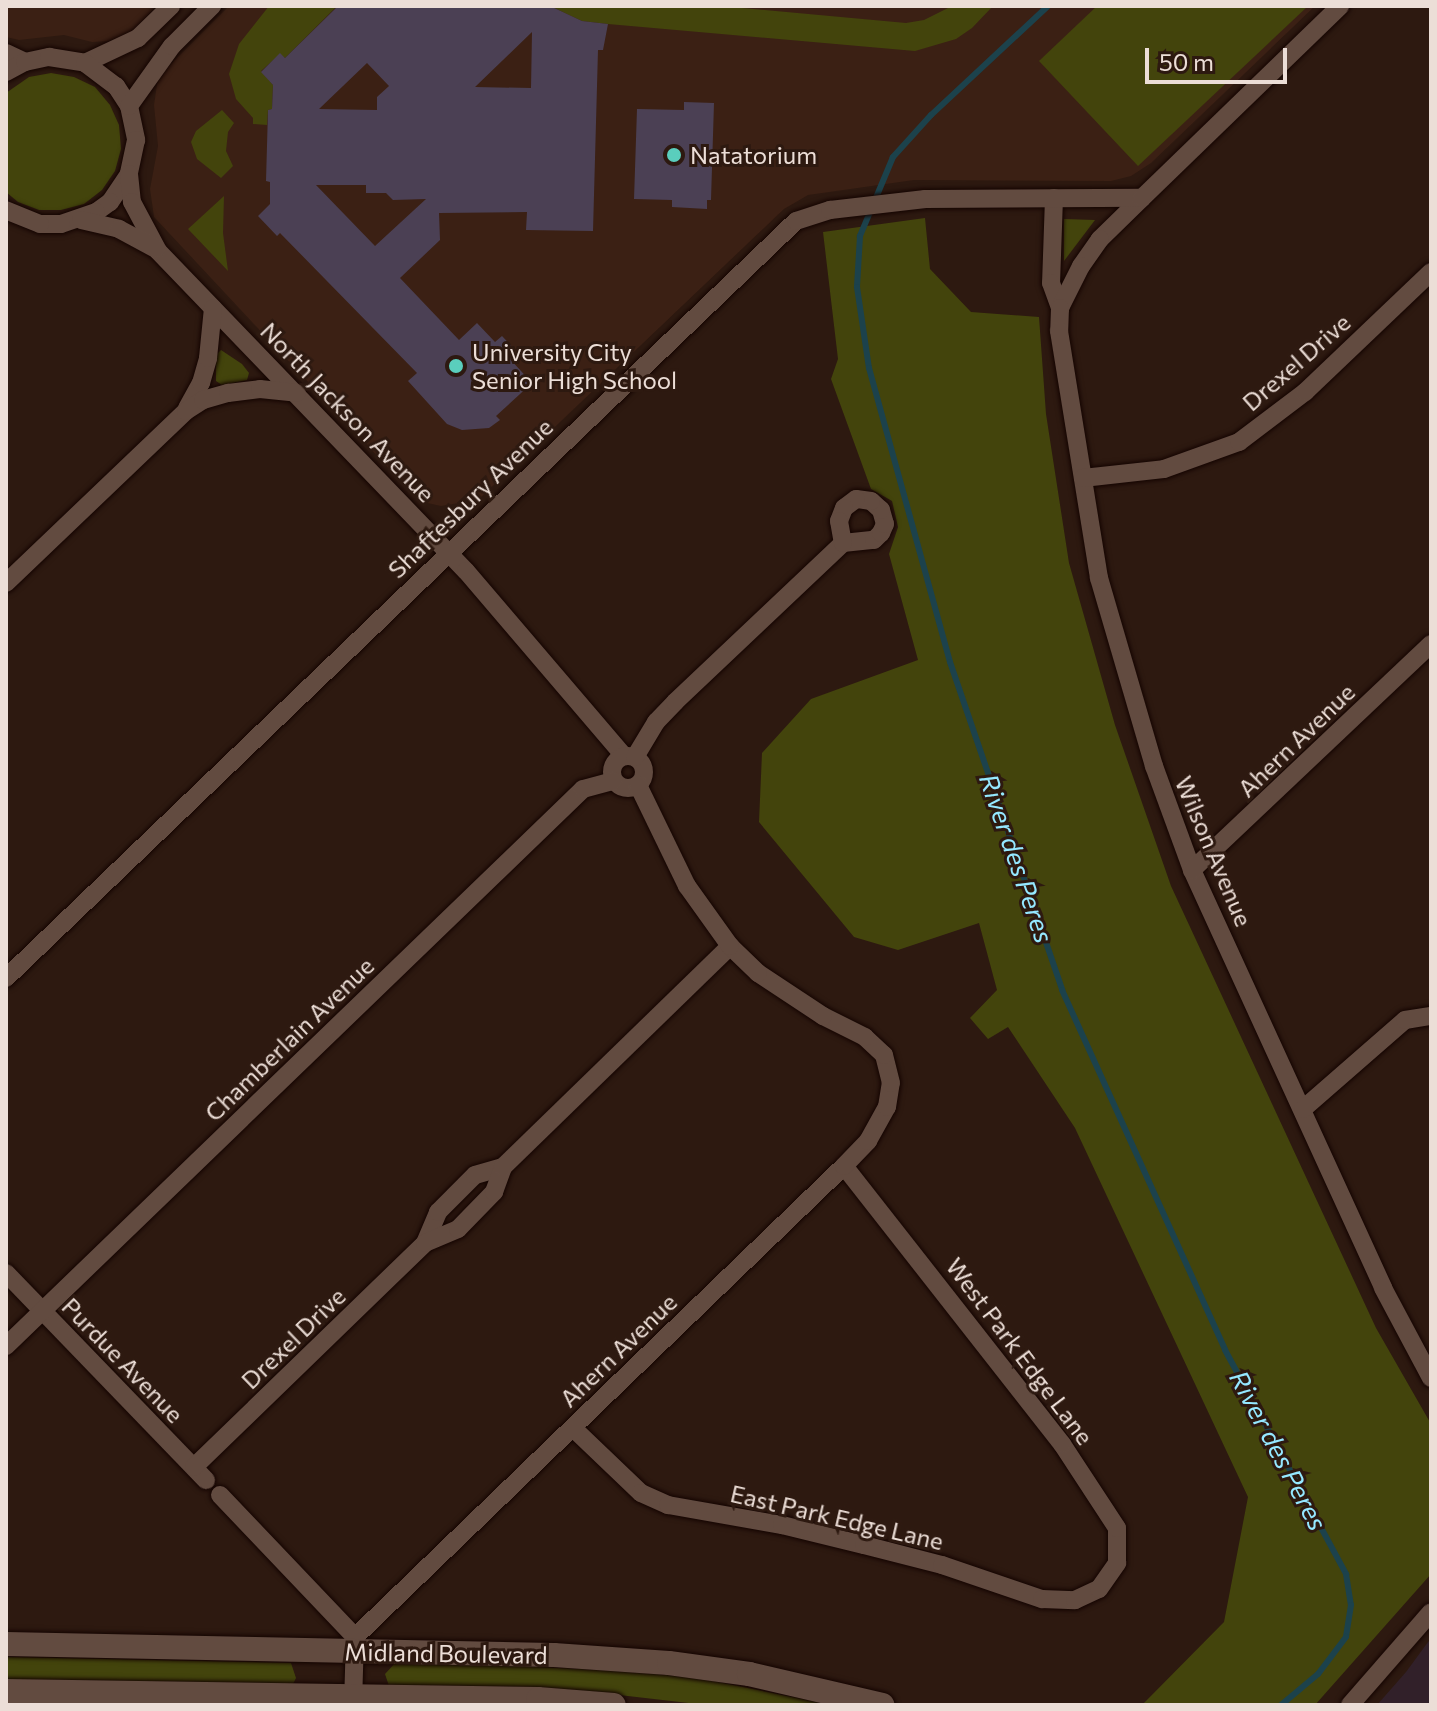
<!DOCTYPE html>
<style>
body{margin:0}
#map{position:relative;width:1437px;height:1711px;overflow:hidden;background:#2d1910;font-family:Commissioner,sans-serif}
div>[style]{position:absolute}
.commercial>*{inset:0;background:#312029}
.built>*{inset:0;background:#3b2014}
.green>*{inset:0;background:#43440c}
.stream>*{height:6px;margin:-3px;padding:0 3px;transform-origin:3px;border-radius:3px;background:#1c424c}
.building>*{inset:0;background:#4b4054}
.roads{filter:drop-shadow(0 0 2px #140400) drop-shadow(0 0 2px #140400)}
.street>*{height:18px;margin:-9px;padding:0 9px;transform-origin:9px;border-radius:9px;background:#624b40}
.street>.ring{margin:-9px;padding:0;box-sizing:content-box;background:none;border:18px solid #624b40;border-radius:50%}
.secondary>*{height:24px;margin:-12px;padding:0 12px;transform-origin:12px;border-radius:12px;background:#624b40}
.dots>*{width:22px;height:22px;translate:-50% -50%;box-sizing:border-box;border:4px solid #2d1910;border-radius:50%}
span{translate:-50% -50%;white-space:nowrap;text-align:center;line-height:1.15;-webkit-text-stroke:6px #2d1910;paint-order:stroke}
.poi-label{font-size:24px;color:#ecded7}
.left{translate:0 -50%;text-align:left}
.street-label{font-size:24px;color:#ecded7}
.water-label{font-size:26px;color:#95e8ff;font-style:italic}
.frame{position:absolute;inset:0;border:8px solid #ecded7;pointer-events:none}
.scale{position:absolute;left:1145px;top:48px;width:142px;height:36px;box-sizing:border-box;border:4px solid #ecded7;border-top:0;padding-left:10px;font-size:24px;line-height:28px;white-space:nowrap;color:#ecded7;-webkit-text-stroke:6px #2d1910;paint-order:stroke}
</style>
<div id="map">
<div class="commercial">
<i style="clip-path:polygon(1431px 1638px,1431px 1705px,1377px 1705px,1406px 1672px)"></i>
</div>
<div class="built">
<i style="clip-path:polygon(6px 6px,157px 6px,130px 33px,109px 41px,92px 42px,64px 35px,19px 40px,6px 37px)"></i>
<i style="clip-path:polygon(229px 6px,1315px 6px,1151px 163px,1131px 176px,1111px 181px,914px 180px,808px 195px,784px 209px,478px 500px,441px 506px,423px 502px,409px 490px,154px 217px,150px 189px,158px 146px,154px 105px,158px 77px)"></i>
</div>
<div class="green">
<i style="clip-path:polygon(269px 6px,337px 6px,285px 58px,280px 54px,261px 71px,273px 85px,272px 109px,268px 110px,267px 125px,253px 124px,253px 118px,236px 99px,229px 74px,239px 44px)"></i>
<i style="clip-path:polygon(550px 6px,720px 6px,906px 23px,924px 20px,952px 6px,993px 6px,972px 28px,956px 39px,915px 51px,608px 24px,582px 21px)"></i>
<i style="clip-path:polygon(1097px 6px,1308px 6px,1138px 166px,1039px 61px)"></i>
<i style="clip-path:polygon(51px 73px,74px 77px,95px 87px,110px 105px,119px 125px,121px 149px,115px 171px,102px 190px,84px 204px,61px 210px,39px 210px,18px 202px,6px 192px,6px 93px,29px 77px)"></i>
<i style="clip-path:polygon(222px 110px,234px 123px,228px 132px,226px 151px,233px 166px,221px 178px,197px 159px,191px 142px,196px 131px)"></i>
<i style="clip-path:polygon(224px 196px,223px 233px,228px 271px,188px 229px)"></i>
<i style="clip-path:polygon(925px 218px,930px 269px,971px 312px,1039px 317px,1046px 414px,1069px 563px,1115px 725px,1171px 886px,1376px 1328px,1431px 1424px,1431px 1574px,1315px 1705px,1142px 1705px,1224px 1622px,1248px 1497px,1075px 1128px,1008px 1027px,988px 1039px,970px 1018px,997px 990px,979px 923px,898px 950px,854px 937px,759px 822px,762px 753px,811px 699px,918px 660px,889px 554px,898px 527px,892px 501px,871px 489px,831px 379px,838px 359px,823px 232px)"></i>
<i style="clip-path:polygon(1064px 219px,1095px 220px,1064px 261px)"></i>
<i style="clip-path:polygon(221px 350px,242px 364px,249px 373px,247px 380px,222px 385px,216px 381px,216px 355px)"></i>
<i style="clip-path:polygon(6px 1657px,291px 1663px,296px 1678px,292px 1686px,6px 1682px)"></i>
<i style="clip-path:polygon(397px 1661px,626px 1671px,698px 1678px,832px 1705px,706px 1705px,619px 1695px,390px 1689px,385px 1674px)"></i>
</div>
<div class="stream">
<i style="left:1048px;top:6px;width:160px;rotate:137deg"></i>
<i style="left:931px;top:115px;width:57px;rotate:132.1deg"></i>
<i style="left:893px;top:157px;width:86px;rotate:112.7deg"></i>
<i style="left:860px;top:236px;width:51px;rotate:93.4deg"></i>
<i style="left:857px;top:287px;width:82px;rotate:81.6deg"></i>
<i style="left:869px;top:368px;width:305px;rotate:74.6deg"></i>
<i style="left:950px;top:662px;width:347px;rotate:71.1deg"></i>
<i style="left:1062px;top:990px;width:395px;rotate:65.6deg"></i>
<i style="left:1225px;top:1350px;width:255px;rotate:61.6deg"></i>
<i style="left:1346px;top:1574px;width:31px;rotate:81deg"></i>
<i style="left:1351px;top:1605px;width:32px;rotate:99deg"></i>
<i style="left:1346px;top:1637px;width:46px;rotate:127.1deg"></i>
<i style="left:1318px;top:1674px;width:48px;rotate:140deg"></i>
</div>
<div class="building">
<i style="clip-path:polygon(evenodd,338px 6px,550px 6px,582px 21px,608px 24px,603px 50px,598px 50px,593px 231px,526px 230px,527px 212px,439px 213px,440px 240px,400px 278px,459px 340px,477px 323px,495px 342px,502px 336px,517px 352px,510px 359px,532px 383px,496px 416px,500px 420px,489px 428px,462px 430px,447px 424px,408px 381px,417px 373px,280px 233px,277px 236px,258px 216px,270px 204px,270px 182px,266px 181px,268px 110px,272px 109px,273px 85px,261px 72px,280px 53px,285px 58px,338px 6px,532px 32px,531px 88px,475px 87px,532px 32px,338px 6px,367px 63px,389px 86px,377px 97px,377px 110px,319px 109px,367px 63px,338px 6px,316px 185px,366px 185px,366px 193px,386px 193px,393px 200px,426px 199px,375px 246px,316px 185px)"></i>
<i style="clip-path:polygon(684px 102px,714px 103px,711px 200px,707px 200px,707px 209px,672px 207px,672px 200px,634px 199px,637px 109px,684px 110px)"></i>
</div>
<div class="roads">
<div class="street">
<i style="left:6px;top:53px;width:21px;rotate:25deg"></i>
<i style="left:85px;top:63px;width:59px;rotate:-25.3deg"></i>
<i style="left:138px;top:38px;width:46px;rotate:-44.1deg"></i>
<i style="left:6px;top:72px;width:21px;rotate:-28deg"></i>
<i style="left:25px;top:62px;width:25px;rotate:-12deg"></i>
<i style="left:49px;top:57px;width:36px;rotate:9deg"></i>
<i style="left:85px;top:63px;width:39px;rotate:37deg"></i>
<i style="left:116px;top:86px;width:24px;rotate:57deg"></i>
<i style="left:129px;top:106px;width:35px;rotate:78deg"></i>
<i style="left:136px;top:140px;width:35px;rotate:102deg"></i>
<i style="left:129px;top:174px;width:34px;rotate:124deg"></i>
<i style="left:110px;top:202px;width:17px;rotate:144deg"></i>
<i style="left:96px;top:212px;width:37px;rotate:161deg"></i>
<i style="left:61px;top:224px;width:21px;rotate:180deg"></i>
<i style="left:40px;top:224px;width:37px;rotate:-158deg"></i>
<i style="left:129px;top:106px;width:74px;rotate:-54.4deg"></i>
<i style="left:172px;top:46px;width:57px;rotate:-45deg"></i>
<i style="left:129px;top:174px;width:28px;rotate:84deg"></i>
<i style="left:132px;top:202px;width:55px;rotate:62deg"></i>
<i style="left:158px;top:251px;width:444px;rotate:46.1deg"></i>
<i style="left:466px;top:571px;width:243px;rotate:49.5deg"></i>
<i style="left:1054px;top:198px;width:85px;rotate:92deg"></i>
<i style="left:1051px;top:283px;width:27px;rotate:70deg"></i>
<i style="left:1142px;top:198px;width:59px;rotate:135.7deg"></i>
<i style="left:1100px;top:239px;width:33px;rotate:125deg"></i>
<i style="left:1081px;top:266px;width:47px;rotate:116.6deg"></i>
<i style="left:1060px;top:308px;width:23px;rotate:92deg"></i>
<i style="left:1059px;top:331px;width:250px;rotate:80.8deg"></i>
<i style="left:1099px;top:578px;width:196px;rotate:73.7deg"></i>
<i style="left:1154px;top:766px;width:111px;rotate:69.9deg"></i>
<i style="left:1192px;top:870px;width:460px;rotate:65.4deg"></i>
<i style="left:1383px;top:1288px;width:102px;rotate:61.9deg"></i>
<i style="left:81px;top:220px;width:39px;rotate:13deg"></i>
<i style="left:119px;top:229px;width:42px;rotate:28.4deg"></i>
<i style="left:187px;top:408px;width:29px;rotate:-61deg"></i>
<i style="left:201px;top:383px;width:26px;rotate:-74deg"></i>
<i style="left:208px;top:358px;width:50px;rotate:-84.3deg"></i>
<i style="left:1083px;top:478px;width:81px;rotate:-6.3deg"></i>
<i style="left:1164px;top:469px;width:80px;rotate:-19.8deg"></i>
<i style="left:1239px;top:442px;width:83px;rotate:-37.1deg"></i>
<i style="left:1305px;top:392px;width:174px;rotate:-43.6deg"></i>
<i style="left:6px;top:583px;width:249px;rotate:-43.7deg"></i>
<i style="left:186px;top:411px;width:20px;rotate:-33deg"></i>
<i style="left:203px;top:400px;width:26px;rotate:-16deg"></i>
<i style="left:228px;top:393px;width:32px;rotate:-7deg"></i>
<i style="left:260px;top:389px;width:37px;rotate:6deg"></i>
<i class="ring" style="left:612px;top:756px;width:14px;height:14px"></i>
<i style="left:635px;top:757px;width:41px;rotate:-59deg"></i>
<i style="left:656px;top:722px;width:28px;rotate:-46deg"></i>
<i style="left:675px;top:702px;width:231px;rotate:-43.4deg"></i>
<i style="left:843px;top:543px;width:31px;rotate:-6deg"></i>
<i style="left:874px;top:540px;width:10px;rotate:-45deg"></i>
<i style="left:881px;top:533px;width:10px;rotate:-66deg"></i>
<i style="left:885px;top:524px;width:15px;rotate:-106deg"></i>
<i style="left:881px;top:510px;width:13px;rotate:-138deg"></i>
<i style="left:871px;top:501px;width:15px;rotate:-172deg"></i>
<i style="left:856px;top:499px;width:15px;rotate:143deg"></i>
<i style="left:844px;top:508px;width:14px;rotate:111deg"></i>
<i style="left:839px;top:521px;width:22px;rotate:80deg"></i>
<i style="left:1192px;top:870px;width:329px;rotate:-43.4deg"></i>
<i style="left:6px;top:978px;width:1094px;rotate:-43.78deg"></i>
<i style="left:796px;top:221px;width:36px;rotate:-18deg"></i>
<i style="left:830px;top:210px;width:96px;rotate:-6.6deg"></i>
<i style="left:925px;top:199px;width:217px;rotate:-0.3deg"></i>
<i style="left:1142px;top:198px;width:276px;rotate:-44.1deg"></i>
<i style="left:1303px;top:1109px;width:135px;rotate:-41.1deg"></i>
<i style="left:1405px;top:1020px;width:26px;rotate:-9deg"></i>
<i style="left:425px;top:1243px;width:34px;rotate:-67deg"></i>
<i style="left:438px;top:1212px;width:52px;rotate:-45deg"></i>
<i style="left:475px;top:1175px;width:29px;rotate:-16deg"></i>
<i style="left:6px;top:1273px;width:288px;rotate:46deg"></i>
<i style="left:6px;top:1346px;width:802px;rotate:-43.99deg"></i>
<i style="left:583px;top:789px;width:31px;rotate:-15deg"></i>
<i style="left:573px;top:1428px;width:94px;rotate:43.7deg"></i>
<i style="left:641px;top:1493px;width:30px;rotate:24deg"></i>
<i style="left:668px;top:1505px;width:116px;rotate:10deg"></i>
<i style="left:782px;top:1525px;width:84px;rotate:13.7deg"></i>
<i style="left:864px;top:1545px;width:81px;rotate:14.4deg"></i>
<i style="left:942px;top:1565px;width:106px;rotate:18.8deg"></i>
<i style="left:1042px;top:1599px;width:33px;rotate:2deg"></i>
<i style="left:1075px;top:1600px;width:26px;rotate:-25deg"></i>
<i style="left:1099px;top:1589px;width:32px;rotate:-55deg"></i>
<i style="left:1117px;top:1563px;width:35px;rotate:-90deg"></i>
<i style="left:1117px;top:1528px;width:100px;rotate:-123.2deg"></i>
<i style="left:1062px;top:1444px;width:353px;rotate:-128.1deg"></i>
<i style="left:194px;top:1467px;width:322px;rotate:-44.1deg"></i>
<i style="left:425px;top:1243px;width:36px;rotate:-23deg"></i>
<i style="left:458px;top:1229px;width:52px;rotate:-45.8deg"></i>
<i style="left:494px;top:1192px;width:27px;rotate:-70deg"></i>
<i style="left:503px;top:1167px;width:317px;rotate:-44.2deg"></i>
<i style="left:220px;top:1495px;width:196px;rotate:46.4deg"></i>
<i style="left:355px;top:1637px;width:68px;rotate:91.7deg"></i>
<i style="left:355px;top:1637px;width:679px;rotate:-43.93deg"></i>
<i style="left:844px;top:1166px;width:35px;rotate:-46deg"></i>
<i style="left:868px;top:1141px;width:39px;rotate:-61deg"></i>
<i style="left:887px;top:1107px;width:24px;rotate:-81deg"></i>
<i style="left:891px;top:1083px;width:29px;rotate:-104deg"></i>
<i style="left:884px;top:1055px;width:26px;rotate:-137deg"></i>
<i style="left:865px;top:1037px;width:47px;rotate:-153.4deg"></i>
<i style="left:823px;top:1016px;width:78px;rotate:-146.5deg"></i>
<i style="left:758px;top:973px;width:39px;rotate:-136deg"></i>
<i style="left:730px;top:946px;width:74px;rotate:-125.6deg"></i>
<i style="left:687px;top:886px;width:112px;rotate:-115.9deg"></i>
<i style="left:1350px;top:1705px;width:123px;rotate:-48.9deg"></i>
</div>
<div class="secondary">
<i style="left:6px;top:1644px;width:548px;rotate:1.15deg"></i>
<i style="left:554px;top:1655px;width:115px;rotate:4deg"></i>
<i style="left:669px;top:1663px;width:81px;rotate:7.8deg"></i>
<i style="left:749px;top:1674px;width:137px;rotate:13.1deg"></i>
<i style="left:6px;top:1691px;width:532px;rotate:0.86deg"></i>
<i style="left:538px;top:1699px;width:76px;rotate:4.5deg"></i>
</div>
</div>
<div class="dots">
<i style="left:674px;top:155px;background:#5acebd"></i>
<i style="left:456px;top:366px;background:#5acebd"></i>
</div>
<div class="poi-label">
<span class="left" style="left:690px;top:155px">Natatorium</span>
<span class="left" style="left:472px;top:366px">University City<br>Senior High School</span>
</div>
<div class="street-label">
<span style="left:1296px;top:362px;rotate:-41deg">Drexel Drive</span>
<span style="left:348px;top:412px;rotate:46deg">North Jackson Avenue</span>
<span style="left:470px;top:498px;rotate:-44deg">Shaftesbury Avenue</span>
<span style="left:1296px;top:740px;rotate:-44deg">Ahern Avenue</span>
<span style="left:1214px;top:851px;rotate:67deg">Wilson Avenue</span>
<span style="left:289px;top:1039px;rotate:-44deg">Chamberlain Avenue</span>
<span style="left:293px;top:1338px;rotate:-44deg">Drexel Drive</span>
<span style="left:618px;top:1350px;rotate:-44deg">Ahern Avenue</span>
<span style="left:1020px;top:1351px;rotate:53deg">West Park Edge Lane</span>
<span style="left:123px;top:1360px;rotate:46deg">Purdue Avenue</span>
<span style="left:837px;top:1517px;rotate:13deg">East Park Edge Lane</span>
<span style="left:446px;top:1653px;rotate:1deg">Midland Boulevard</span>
</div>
<div class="water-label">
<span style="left:1017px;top:858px;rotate:71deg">River des Peres</span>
<span style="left:1279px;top:1450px;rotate:62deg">River des Peres</span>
</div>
<div class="frame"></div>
<div class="scale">50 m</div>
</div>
